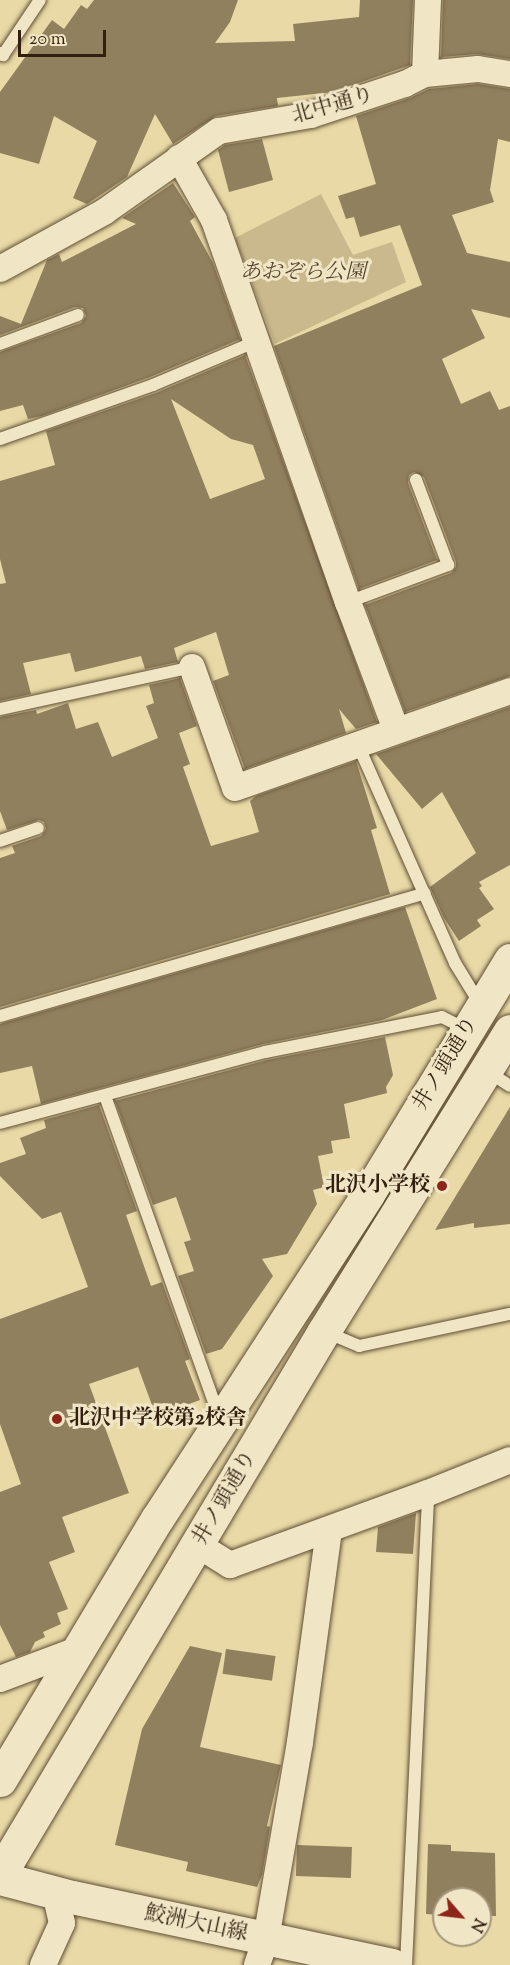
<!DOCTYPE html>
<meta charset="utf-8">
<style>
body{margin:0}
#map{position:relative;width:510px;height:1965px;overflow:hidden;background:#e8d9a6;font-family:"Sorts Mill Goudy","Noto Serif JP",serif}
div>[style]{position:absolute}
.green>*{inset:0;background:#c9b98c}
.building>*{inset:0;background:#91805e;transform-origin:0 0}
.roads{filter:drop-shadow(0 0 2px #604e35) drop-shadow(0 0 2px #604e35)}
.service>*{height:12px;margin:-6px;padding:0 6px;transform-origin:6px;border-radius:6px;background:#f0e6c5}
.minor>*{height:26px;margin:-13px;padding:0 13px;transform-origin:13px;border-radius:13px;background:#f0e6c5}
.secondary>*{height:33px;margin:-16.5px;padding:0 16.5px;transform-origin:16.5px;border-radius:16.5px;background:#f0e6c5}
.dots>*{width:16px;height:16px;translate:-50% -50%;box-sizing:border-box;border:3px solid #f0e6c5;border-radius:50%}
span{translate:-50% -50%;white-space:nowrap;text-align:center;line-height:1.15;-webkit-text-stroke:6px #f0e6c5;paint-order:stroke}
.street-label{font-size:21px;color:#321f0f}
.park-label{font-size:21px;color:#58462e;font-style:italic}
.poi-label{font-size:21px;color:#321f0f;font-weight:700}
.right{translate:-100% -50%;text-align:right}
.left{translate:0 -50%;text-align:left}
.north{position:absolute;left:432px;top:1887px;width:60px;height:60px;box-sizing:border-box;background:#f0e6c5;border:2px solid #a4967c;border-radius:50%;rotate:118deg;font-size:16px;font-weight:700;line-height:24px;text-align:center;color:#321f0f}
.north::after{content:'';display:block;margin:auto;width:21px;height:27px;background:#8f2418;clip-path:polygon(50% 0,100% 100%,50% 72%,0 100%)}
.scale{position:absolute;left:18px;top:30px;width:88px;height:27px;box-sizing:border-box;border:3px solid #321f0f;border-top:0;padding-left:8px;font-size:18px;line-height:21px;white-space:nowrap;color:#321f0f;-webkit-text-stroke:4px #f0e6c5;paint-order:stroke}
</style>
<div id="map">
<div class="green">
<i style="clip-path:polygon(321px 194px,353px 255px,392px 242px,406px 282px,275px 344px,235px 238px)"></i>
</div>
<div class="building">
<i style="clip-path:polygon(94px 0,238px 0,230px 22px,215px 43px,295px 41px,293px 24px,359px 17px,360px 0,413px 0,410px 65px,333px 92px,277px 98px,278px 106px,216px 116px,173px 144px,155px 114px,127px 177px,87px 204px,73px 198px,97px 141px,54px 116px,39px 164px,0 153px,0 92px,52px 20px,64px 29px,81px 5px,87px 9px)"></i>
<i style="clip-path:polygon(443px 0,510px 0,510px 59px,477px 54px,441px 57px)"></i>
<i style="clip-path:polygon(478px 84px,510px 89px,510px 142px,498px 139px,490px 190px,494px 202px,452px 215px,467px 253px,510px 262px,510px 318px,471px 309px,485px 338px,442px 359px,461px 404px,490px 391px,499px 410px,510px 406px,510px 676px,405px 712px,365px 605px,451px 573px,456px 567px,456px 562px,424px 477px,414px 472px,409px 475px,408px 483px,437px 560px,359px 589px,274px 346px,422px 285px,400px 225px,360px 237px,354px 217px,346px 219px,338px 196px,376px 184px,356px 116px,410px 98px,429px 89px)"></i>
<i style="clip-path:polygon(262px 139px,273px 180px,229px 192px,218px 150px,225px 145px)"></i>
<i style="clip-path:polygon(173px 183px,195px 217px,190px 221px,213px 263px,240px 339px,150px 377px,42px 416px,28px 419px,23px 405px,0 411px,0 352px,81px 323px,86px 316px,83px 308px,75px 307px,0 335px,0 316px,21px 324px,47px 260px,59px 254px,62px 262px,136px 224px,122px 218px)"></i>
<i style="clip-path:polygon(evenodd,245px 355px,377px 722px,356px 729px,339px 709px,346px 733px,245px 769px,213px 681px,229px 675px,216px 632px,174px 648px,178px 662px,145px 669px,141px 656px,75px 672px,70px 653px,23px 663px,31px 694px,0 701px,0 584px,6px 583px,0 559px,0 481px,55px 465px,46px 431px,156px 393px,245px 355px,171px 399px,231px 439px,253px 445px,265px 479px,210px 499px,171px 399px)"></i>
<i style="clip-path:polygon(180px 678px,197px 726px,179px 733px,190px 764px,183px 767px,211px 846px,259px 832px,250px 801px,256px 796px,356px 761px,377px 828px,371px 830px,390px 894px,0 1007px,0 858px,15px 853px,12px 846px,41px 836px,46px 829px,44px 822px,39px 820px,7px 830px,0 811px,0 717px,36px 710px,37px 714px,68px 703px,76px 729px,98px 722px,112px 757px,158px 738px,146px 706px,154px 703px,149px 685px)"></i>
<i style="clip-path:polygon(510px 707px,510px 865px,479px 882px,482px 886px,479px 888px,494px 909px,477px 920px,481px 926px,459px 941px,444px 918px,430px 887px,476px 853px,442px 792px,422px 809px,376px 754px)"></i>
<i style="clip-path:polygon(405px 907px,437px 999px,382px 1020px,263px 1044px,41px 1104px,32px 1066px,0 1073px,0 1024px)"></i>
<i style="clip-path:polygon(385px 1037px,393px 1075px,386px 1087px,387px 1093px,344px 1104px,350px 1138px,331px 1141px,333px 1153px,318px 1156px,324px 1187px,313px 1190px,317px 1204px,287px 1254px,262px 1259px,273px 1276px,222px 1349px,206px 1354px,178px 1276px,194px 1271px,184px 1242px,191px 1240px,176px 1197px,153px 1205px,115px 1101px,267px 1060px)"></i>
<i style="clip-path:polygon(99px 1105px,137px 1211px,126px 1215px,151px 1286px,162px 1282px,190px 1359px,185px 1361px,200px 1400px,156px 1416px,138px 1367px,89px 1384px,129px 1493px,62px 1517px,75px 1552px,49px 1562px,68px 1609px,57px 1613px,61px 1624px,43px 1632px,45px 1637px,35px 1642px,30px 1652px,16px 1657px,0 1625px,0 1492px,21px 1484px,0 1424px,0 1319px,88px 1287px,61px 1212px,42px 1219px,0 1176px,0 1163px,26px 1154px,20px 1138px,46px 1128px,44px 1120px)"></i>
<i style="clip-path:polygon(510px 1107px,510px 1224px,474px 1228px,474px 1223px,435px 1230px)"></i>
<i style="clip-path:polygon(416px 1513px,413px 1554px,376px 1552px,378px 1527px)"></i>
<i style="clip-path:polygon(190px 1646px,222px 1653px,200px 1747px,281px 1765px,267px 1826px,270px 1827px,262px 1875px,257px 1887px,186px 1871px,188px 1862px,115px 1845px,142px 1729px)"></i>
<i style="left:226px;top:1649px;width:50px;height:25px;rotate:8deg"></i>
<i style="clip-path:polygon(428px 1844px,451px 1845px,451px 1851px,495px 1853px,496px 1916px,480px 1916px,480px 1899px,444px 1899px,444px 1915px,426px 1914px)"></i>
<i style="left:297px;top:1845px;width:55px;height:31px;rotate:2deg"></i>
</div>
<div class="roads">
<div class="service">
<i style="left:0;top:53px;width:4px;rotate:34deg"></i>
<i style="left:3px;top:55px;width:66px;rotate:-56.1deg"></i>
<i style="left:0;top:344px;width:83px;rotate:-20.4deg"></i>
<i style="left:0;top:439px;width:162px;rotate:-19.4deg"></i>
<i style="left:153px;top:385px;width:111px;rotate:-22.9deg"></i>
<i style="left:348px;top:602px;width:107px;rotate:-20.3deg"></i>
<i style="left:448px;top:565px;width:91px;rotate:-110.6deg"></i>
<i style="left:0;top:709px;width:197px;rotate:-12.3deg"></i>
<i style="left:358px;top:745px;width:239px;rotate:66deg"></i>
<i style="left:455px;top:963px;width:48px;rotate:58.6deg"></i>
<i style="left:0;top:841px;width:40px;rotate:-18.9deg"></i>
<i style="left:0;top:1016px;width:442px;rotate:-16.1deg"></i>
<i style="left:487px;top:1071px;width:27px;rotate:33deg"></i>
<i style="left:105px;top:1096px;width:340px;rotate:70.4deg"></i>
<i style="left:0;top:1123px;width:274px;rotate:-15deg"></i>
<i style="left:265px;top:1052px;width:180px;rotate:-11.2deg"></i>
<i style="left:442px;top:1017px;width:27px;rotate:27deg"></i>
<i style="left:326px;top:1332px;width:36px;rotate:23deg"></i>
<i style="left:359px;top:1346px;width:154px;rotate:-12deg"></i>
<i style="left:406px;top:1965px;width:473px;rotate:-87.3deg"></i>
</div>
<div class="minor">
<i style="left:425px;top:74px;width:74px;rotate:-87.7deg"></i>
<i style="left:179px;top:158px;width:71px;rotate:60.6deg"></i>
<i style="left:214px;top:220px;width:405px;rotate:70.7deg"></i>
<i style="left:348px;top:602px;width:137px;rotate:69.4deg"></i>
<i style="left:0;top:269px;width:119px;rotate:-28.7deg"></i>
<i style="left:104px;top:212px;width:141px;rotate:-35.2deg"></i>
<i style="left:219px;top:131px;width:93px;rotate:-9.9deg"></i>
<i style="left:311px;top:115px;width:99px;rotate:-18.3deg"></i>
<i style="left:405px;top:84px;width:22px;rotate:-27deg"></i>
<i style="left:425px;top:74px;width:53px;rotate:-5.4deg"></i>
<i style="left:478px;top:69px;width:32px;rotate:9deg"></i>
<i style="left:192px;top:667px;width:128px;rotate:70.4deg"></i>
<i style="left:235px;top:788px;width:292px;rotate:-19.4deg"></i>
<i style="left:198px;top:1545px;width:38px;rotate:32deg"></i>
<i style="left:230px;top:1565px;width:211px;rotate:-20deg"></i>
<i style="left:428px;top:1493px;width:88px;rotate:-21.9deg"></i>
<i style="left:0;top:1679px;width:82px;rotate:-20.6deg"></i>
<i style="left:43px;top:1965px;width:46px;rotate:-65.7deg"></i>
<i style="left:62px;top:1923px;width:31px;rotate:-103deg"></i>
<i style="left:257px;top:1965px;width:28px;rotate:-71deg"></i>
<i style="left:266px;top:1939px;width:200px;rotate:-80.2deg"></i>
<i style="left:300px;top:1742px;width:214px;rotate:-82.2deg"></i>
</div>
<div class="secondary">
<i style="left:0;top:1780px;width:305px;rotate:-59deg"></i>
<i style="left:157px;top:1519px;width:387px;rotate:-57deg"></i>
<i style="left:368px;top:1194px;width:274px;rotate:-58.7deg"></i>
<i style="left:0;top:1874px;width:632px;rotate:-59.18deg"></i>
<i style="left:324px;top:1331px;width:353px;rotate:-58.2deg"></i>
<i style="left:0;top:1878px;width:74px;rotate:14.8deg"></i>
<i style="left:72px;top:1897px;width:327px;rotate:12deg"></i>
</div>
</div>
<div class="dots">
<i style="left:442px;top:1186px;background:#8f2418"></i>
<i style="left:57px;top:1419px;background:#8f2418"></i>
</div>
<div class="street-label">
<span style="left:333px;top:106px;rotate:-16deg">北中通り</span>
<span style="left:446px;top:1064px;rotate:-59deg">井ノ頭通り</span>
<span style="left:225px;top:1498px;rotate:-60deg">井ノ頭通り</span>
<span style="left:196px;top:1924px;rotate:12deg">鮫洲大山線</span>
</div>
<div class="park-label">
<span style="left:303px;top:273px">あおぞら公園</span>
</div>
<div class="poi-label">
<span class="right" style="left:430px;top:1186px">北沢小学校</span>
<span class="left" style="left:69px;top:1419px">北沢中学校第2校舎</span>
</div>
<div class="north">N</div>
<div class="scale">20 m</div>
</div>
